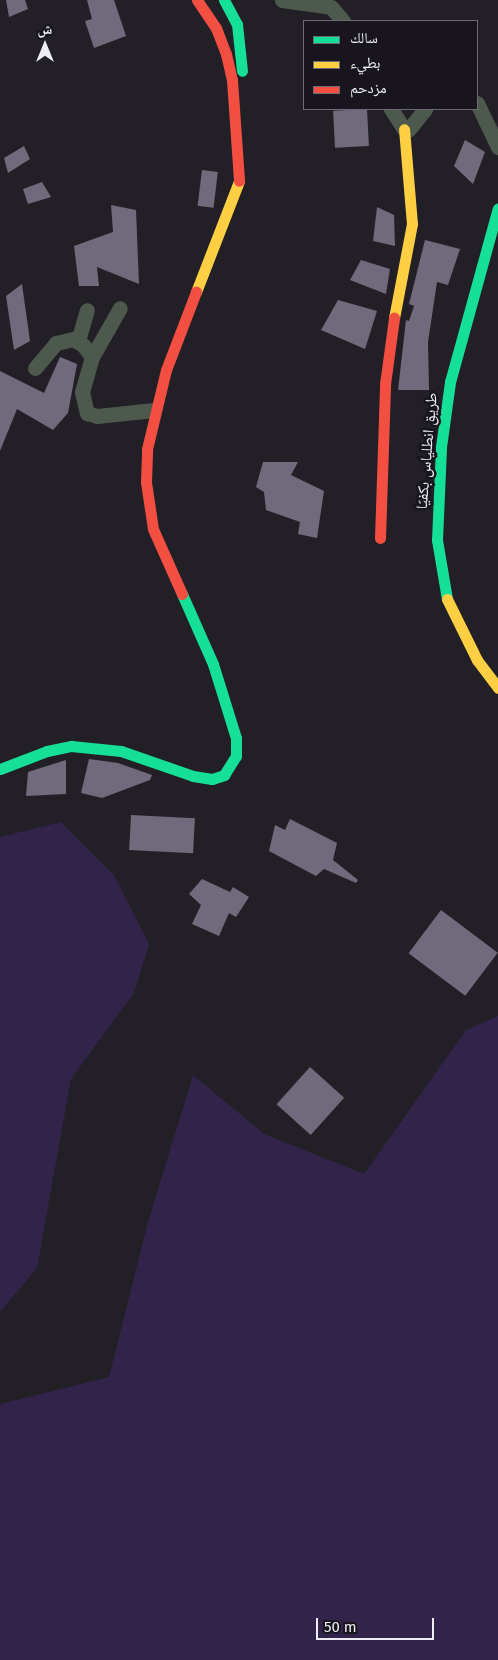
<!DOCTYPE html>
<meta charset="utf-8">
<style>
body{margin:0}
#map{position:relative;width:498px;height:1660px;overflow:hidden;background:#222026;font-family:"Fira Sans","Noto Naskh Arabic",sans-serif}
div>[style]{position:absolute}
.green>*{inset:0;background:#312349}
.building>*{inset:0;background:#706a7c;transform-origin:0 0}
.street>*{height:15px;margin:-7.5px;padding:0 7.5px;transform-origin:7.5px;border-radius:7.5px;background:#4e594e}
.fast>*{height:11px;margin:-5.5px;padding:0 5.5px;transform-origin:5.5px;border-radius:5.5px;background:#16e098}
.slow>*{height:11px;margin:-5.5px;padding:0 5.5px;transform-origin:5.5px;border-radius:5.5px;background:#ffcf43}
.jam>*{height:11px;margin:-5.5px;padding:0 5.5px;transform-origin:5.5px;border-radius:5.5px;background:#f24e42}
span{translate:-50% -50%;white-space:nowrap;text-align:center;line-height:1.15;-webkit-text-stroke:5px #18151f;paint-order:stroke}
.street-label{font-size:16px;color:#efedf4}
.legend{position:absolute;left:303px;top:20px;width:175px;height:90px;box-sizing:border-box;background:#18151f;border:1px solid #6e6b74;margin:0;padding:6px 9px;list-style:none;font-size:15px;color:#efedf4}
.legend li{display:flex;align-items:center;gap:10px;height:25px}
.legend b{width:25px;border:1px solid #6e6b74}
.north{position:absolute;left:20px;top:20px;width:50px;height:50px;-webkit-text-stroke:4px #18151f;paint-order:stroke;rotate:0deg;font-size:14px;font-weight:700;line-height:20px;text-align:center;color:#efedf4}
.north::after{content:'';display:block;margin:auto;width:18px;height:22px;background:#efedf4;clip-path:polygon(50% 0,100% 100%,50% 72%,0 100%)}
.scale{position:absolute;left:316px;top:1618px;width:118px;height:22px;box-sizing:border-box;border:2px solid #efedf4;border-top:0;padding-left:6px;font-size:15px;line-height:18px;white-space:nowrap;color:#efedf4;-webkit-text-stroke:4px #18151f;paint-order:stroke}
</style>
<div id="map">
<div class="green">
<i style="clip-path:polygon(61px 822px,114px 875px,149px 944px,134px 993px,71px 1079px,37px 1268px,0 1312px,0 837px)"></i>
<i style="clip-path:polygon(498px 1016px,498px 1660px,0 1660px,0 1404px,109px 1377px,148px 1222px,193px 1075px,264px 1134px,364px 1174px,466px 1030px)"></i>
</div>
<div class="building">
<i style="clip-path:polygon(6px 0,25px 0,28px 9px,9px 17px)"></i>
<i style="clip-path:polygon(87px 0,114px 0,126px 36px,94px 48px,85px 21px,92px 19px)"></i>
<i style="left:367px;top:109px;width:37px;height:34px;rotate:87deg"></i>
<i style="clip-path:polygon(465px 140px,485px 152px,473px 184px,454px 166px)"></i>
<i style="clip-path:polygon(24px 146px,30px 159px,8px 173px,4px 158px)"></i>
<i style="left:202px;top:170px;width:16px;height:36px;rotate:7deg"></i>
<i style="clip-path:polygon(42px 182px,51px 197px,28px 204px,23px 189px)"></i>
<i style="clip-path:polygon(111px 205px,136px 210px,139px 284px,97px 267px,99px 286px,79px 286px,74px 246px,113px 232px)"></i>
<i style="clip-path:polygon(377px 207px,394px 215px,395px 246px,373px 241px)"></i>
<i style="clip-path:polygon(425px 240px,460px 249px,448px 285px,437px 282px,428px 342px,429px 390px,398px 390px,406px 320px,409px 321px,414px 306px,409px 304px)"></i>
<i style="clip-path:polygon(361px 260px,390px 269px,386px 294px,350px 280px)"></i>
<i style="clip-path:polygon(22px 284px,30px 341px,14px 350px,6px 296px)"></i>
<i style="clip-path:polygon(338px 300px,377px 311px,365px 349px,321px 330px)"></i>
<i style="clip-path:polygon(60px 357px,77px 364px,68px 413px,53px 430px,17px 409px,0 451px,0 371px,44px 393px)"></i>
<i style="clip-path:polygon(263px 462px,298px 462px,291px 475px,324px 491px,317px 538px,298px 534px,300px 522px,266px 510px,264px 492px,256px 487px)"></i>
<i style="clip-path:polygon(89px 759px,118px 763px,152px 775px,150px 780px,102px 798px,81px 793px)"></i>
<i style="clip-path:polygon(66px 760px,66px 794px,26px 796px,28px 772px)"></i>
<i style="left:131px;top:815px;width:64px;height:35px;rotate:3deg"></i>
<i style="clip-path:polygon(290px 819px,337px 843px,333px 860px,358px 880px,356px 883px,324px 869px,316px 876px,269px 851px,275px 825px,285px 830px)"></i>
<i style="clip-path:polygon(202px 879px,230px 892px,233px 887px,249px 897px,236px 917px,229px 913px,219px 936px,192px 924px,201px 905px,189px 894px)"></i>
<i style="left:441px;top:910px;width:71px;height:54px;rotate:37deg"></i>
<i style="left:310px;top:1067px;width:46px;height:50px;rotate:42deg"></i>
</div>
<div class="street">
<i style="left:282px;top:0;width:49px;rotate:8.1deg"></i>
<i style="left:331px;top:7px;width:18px;rotate:49deg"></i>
<i style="left:477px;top:103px;width:49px;rotate:64.5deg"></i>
<i style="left:391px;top:109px;width:24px;rotate:57deg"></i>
<i style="left:404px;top:129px;width:5px"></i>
<i style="left:409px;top:129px;width:26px;rotate:-51deg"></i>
<i style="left:78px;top:341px;width:32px;rotate:-74deg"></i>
<i style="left:92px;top:357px;width:56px;rotate:-60.3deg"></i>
<i style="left:35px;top:368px;width:33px;rotate:-50deg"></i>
<i style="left:56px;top:343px;width:17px;rotate:-13deg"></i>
<i style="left:73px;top:339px;width:12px;rotate:31deg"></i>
<i style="left:83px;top:345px;width:15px;rotate:53deg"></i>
<i style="left:92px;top:357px;width:36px;rotate:106deg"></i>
<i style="left:82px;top:392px;width:22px;rotate:77deg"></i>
<i style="left:87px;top:413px;width:10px;rotate:17deg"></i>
<i style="left:97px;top:416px;width:57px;rotate:-6deg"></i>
</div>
<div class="fast">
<i style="left:224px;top:0;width:27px;rotate:62deg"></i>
<i style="left:237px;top:24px;width:47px;rotate:83.9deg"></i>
<i style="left:447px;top:599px;width:60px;rotate:-99.6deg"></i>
<i style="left:437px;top:540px;width:93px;rotate:-87.5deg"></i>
<i style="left:441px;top:447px;width:66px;rotate:-82.1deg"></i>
<i style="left:450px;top:382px;width:180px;rotate:-74.6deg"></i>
<i style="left:0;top:769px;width:50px;rotate:-21deg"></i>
<i style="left:47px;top:751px;width:25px;rotate:-12deg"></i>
<i style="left:71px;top:746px;width:50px;rotate:5.7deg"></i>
<i style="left:121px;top:751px;width:76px;rotate:19.1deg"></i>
<i style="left:193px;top:776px;width:19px;rotate:9deg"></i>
<i style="left:212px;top:779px;width:13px;rotate:-18deg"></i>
<i style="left:224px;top:775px;width:22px;rotate:-58deg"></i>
<i style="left:236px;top:756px;width:18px;rotate:-90deg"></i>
<i style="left:236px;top:738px;width:77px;rotate:-107.3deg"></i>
<i style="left:213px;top:664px;width:77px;rotate:-113.9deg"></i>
</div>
<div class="slow">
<i style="left:196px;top:292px;width:119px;rotate:-68.8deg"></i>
<i style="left:394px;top:318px;width:96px;rotate:-79.2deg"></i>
<i style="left:412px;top:224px;width:95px;rotate:-94.8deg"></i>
<i style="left:447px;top:599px;width:68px;rotate:63.8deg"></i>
<i style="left:477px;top:660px;width:35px;rotate:53deg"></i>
</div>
<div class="jam">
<i style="left:197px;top:0;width:34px;rotate:56deg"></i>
<i style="left:216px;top:28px;width:28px;rotate:69deg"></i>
<i style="left:226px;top:54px;width:27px;rotate:77deg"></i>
<i style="left:232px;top:80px;width:101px;rotate:86deg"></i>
<i style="left:380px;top:538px;width:154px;rotate:-88.1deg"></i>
<i style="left:385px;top:384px;width:67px;rotate:-82.2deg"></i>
<i style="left:182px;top:594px;width:71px;rotate:-114deg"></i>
<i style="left:153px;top:529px;width:48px;rotate:-98.5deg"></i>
<i style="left:146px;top:482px;width:33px;rotate:-88deg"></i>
<i style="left:147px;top:449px;width:81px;rotate:-76.5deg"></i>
<i style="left:166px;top:370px;width:84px;rotate:-69deg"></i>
</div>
<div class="street-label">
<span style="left:427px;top:451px;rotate:-85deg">طريق انطلياس بكفيّا</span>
</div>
<ul class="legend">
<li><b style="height:6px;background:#16e098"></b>سالك</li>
<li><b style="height:6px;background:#ffcf43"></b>بطيء</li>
<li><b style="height:6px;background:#f24e42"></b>مزدحم</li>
</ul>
<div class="north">ش</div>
<div class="scale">50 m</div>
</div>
